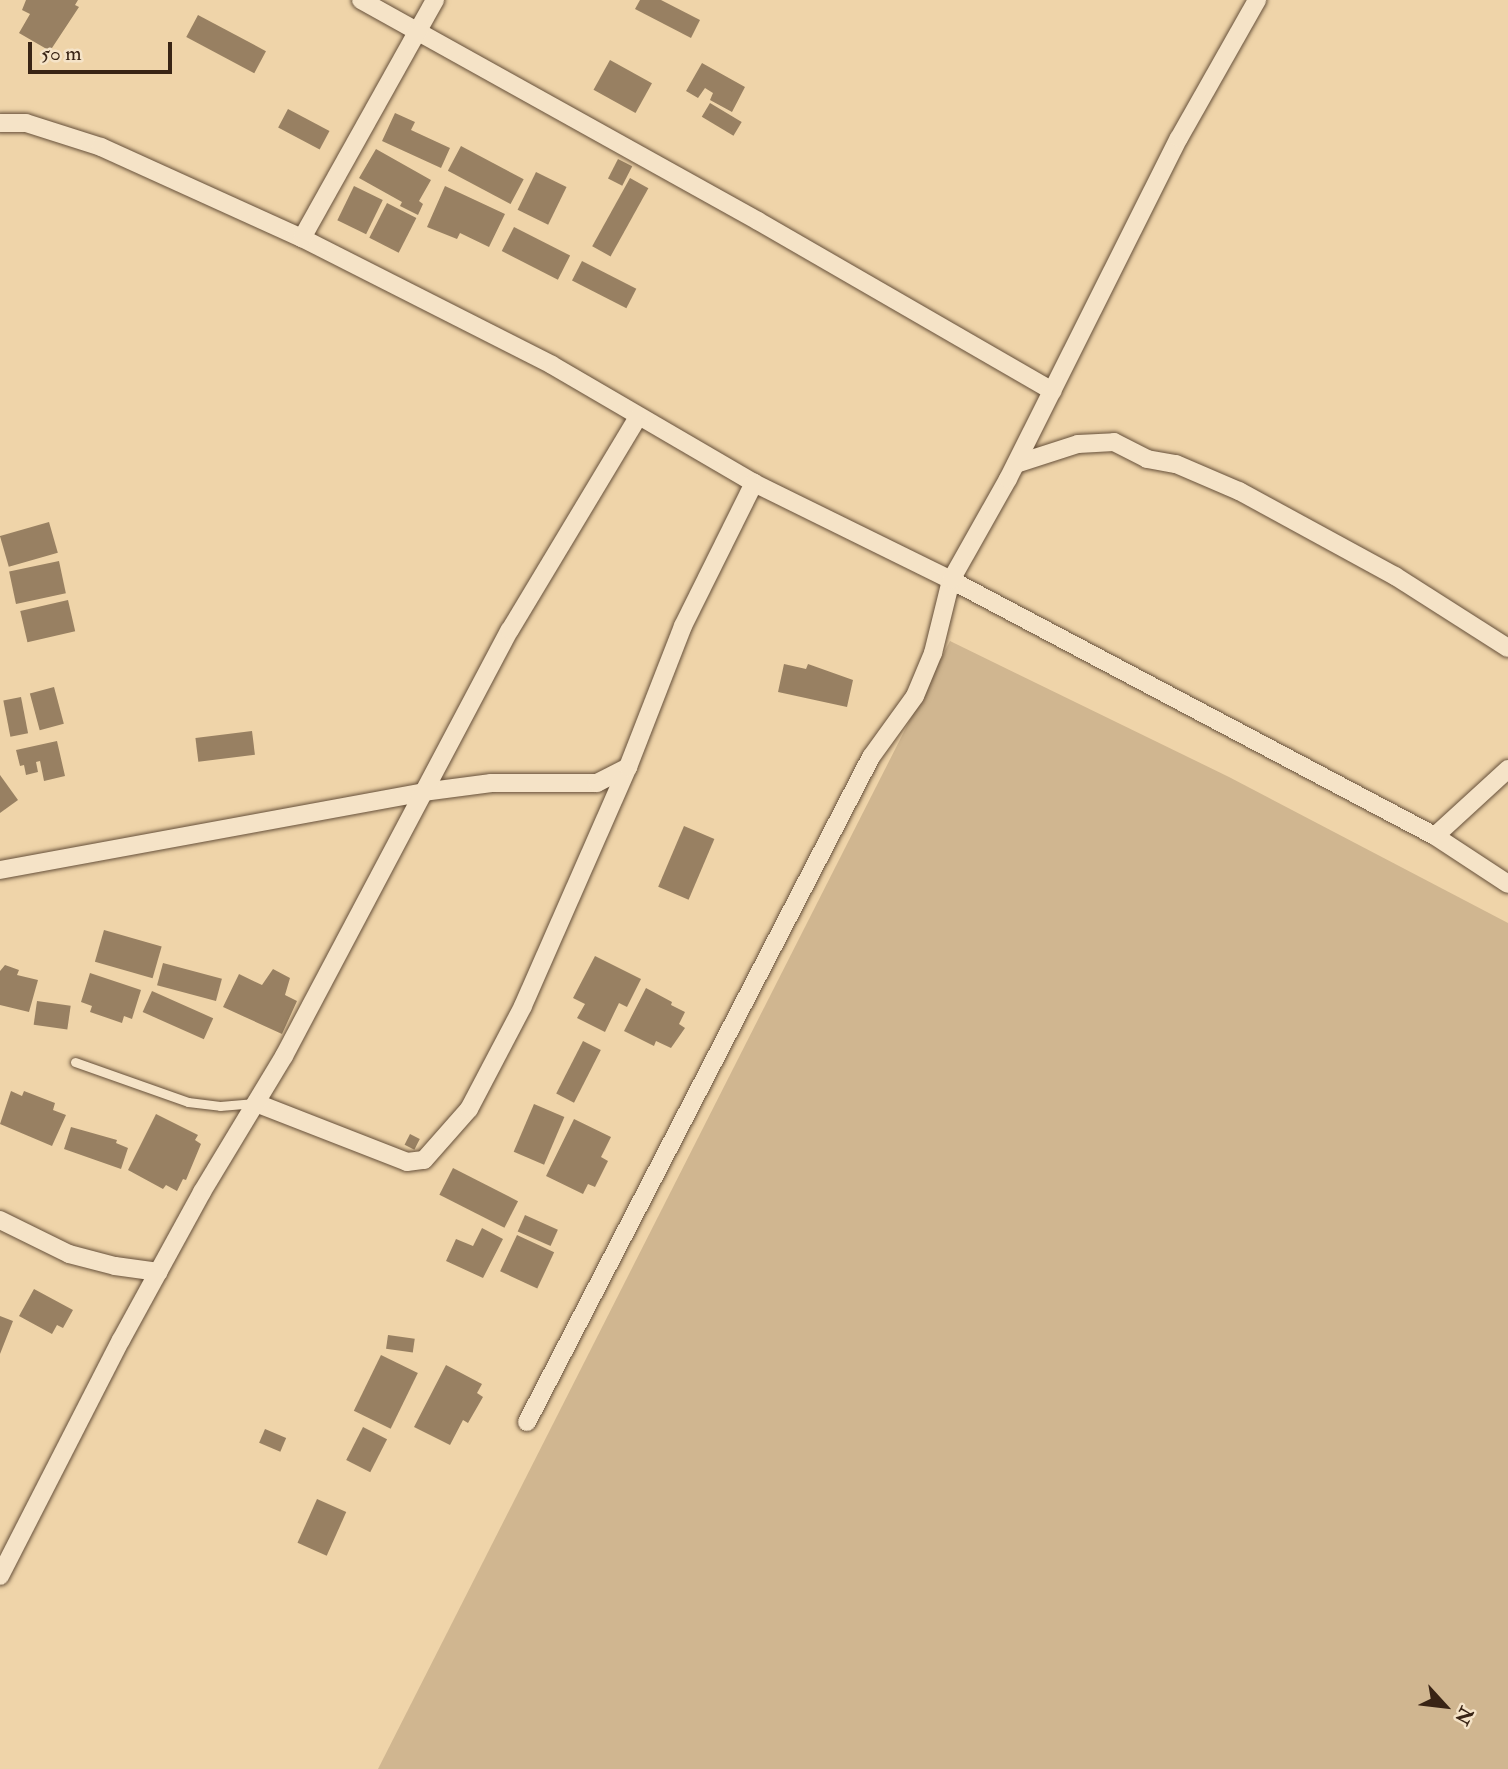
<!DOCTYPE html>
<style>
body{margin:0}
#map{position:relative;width:1508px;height:1769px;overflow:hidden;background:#efd4a9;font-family:"IM FELL Double Pica",serif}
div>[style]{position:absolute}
.green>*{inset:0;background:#d0b690}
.building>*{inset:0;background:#988062;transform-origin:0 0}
.roads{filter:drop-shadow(0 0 2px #66503a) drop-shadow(0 0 2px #66503a)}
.service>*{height:9px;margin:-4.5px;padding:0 4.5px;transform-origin:4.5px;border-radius:4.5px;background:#f5e3c7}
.minor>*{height:18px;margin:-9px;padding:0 9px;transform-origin:9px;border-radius:9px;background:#f5e3c7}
span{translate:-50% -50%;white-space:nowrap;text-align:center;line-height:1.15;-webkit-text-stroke:5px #f5e3c7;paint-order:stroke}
.north{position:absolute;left:1410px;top:1671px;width:70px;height:70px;-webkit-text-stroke:5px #f5e3c7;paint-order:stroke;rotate:117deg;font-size:19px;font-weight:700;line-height:28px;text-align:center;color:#392415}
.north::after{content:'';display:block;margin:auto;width:24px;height:32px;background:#392415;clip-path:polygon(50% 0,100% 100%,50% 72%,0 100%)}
.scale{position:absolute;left:28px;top:42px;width:144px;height:32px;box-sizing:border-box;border:4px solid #392415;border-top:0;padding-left:9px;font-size:21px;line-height:24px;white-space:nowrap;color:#392415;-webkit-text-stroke:5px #f5e3c7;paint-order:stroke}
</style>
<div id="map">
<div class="green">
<i style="clip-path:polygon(950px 641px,1229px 777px,1508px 923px,1508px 1769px,378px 1769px)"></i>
</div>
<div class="building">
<i style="clip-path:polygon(26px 0,78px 0,75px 5px,79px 7px,50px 51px,19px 33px,30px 14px,22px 10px)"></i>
<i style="clip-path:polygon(640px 0,661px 0,700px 20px,691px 38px,635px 9px)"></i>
<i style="left:198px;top:15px;width:77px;height:25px;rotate:28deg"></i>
<i style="left:610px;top:60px;width:48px;height:34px;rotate:29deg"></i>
<i style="clip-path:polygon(702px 63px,745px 87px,732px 112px,710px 100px,713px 93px,705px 88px,698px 98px,686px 91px)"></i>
<i style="left:710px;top:103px;width:37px;height:16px;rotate:31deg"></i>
<i style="left:288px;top:109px;width:47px;height:21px;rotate:28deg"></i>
<i style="clip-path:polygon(395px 113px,415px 122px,411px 130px,450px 148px,441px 168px,382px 141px)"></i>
<i style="left:461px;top:146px;width:71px;height:28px;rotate:28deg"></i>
<i style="clip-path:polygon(376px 149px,431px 180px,419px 201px,423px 204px,418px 215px,400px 206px,402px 202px,359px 178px)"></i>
<i style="left:618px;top:159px;width:16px;height:22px;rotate:27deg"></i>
<i style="left:536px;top:172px;width:34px;height:42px;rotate:26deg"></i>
<i style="left:630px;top:178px;width:21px;height:78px;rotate:29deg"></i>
<i style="left:354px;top:186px;width:32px;height:38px;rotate:26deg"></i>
<i style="clip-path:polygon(445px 186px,505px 214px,489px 247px,460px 233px,457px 239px,427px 227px)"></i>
<i style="left:387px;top:203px;width:33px;height:39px;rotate:27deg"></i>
<i style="left:514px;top:227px;width:63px;height:27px;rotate:27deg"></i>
<i style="left:582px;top:261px;width:61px;height:22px;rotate:27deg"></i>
<i style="left:49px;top:522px;width:32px;height:51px;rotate:74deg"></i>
<i style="left:59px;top:561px;width:33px;height:51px;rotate:78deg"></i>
<i style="left:68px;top:600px;width:32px;height:49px;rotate:77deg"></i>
<i style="clip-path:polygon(784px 664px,806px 669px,808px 664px,853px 680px,847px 707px,778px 692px)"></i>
<i style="left:54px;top:687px;width:38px;height:25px;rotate:75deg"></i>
<i style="left:21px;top:697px;width:37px;height:18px;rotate:79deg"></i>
<i style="left:252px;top:731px;width:24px;height:57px;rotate:83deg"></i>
<i style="clip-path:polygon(57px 741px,65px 776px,44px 781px,40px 761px,36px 762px,38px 772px,26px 775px,24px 765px,20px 766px,16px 750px)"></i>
<i style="clip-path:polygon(0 775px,18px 800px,0 813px)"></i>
<i style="left:684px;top:826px;width:33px;height:66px;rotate:23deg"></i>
<i style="left:104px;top:930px;width:60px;height:33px;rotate:16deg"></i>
<i style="clip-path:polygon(595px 956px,641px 979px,627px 1007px,619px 1003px,605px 1032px,577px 1018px,585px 1004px,573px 998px)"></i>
<i style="left:163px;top:963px;width:61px;height:23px;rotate:15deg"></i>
<i style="clip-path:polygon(5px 965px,19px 970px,17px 975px,38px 980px,29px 1012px,0 1005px,0 971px)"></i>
<i style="clip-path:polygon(273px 969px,290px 978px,285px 995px,297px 1001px,282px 1034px,223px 1007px,239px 974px,262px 985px)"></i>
<i style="clip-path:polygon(90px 973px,141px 990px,132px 1019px,124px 1016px,122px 1023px,90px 1012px,92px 1006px,81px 1002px)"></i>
<i style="clip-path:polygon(646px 988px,672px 1002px,671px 1005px,685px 1012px,679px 1024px,685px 1028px,671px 1048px,656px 1041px,654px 1046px,624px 1031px)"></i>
<i style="left:152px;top:991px;width:67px;height:23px;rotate:24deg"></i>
<i style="left:37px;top:1001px;width:34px;height:24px;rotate:8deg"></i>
<i style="left:583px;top:1041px;width:20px;height:59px;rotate:27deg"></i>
<i style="clip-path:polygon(11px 1091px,22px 1096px,24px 1091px,55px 1103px,53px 1110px,66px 1115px,52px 1146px,0 1124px)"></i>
<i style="left:534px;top:1104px;width:33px;height:52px;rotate:23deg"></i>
<i style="clip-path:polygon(156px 1114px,198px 1135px,195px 1140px,201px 1144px,186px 1180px,183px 1179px,177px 1191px,166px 1185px,163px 1189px,128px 1170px)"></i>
<i style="clip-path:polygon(574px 1119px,611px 1137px,601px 1157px,608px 1161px,595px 1187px,588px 1184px,583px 1194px,546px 1176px)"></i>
<i style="clip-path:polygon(71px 1127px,117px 1140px,116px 1143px,128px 1148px,121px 1169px,64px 1149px)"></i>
<i style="left:410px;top:1134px;width:11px;height:12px;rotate:27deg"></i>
<i style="left:453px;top:1168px;width:73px;height:30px;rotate:27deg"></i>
<i style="left:525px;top:1215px;width:36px;height:18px;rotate:24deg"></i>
<i style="clip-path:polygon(482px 1228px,503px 1239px,483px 1278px,446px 1261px,456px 1239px,473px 1246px)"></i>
<i style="left:517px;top:1235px;width:41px;height:40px;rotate:25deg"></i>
<i style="clip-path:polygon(34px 1289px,73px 1310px,63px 1328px,57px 1325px,52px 1334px,19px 1316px)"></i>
<i style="clip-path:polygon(0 1316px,13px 1321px,0 1354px)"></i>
<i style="left:388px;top:1335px;width:27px;height:14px;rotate:8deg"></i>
<i style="left:381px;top:1355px;width:41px;height:62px;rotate:26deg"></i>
<i style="clip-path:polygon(446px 1365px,482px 1384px,477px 1393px,483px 1397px,468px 1423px,463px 1420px,450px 1445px,414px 1427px)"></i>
<i style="left:363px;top:1427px;width:27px;height:37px;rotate:27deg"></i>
<i style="left:265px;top:1429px;width:23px;height:15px;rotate:23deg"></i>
<i style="left:317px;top:1499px;width:32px;height:48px;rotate:24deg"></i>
</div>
<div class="roads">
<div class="service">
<i style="left:75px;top:1062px;width:120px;rotate:19.5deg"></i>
<i style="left:188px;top:1102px;width:32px;rotate:7deg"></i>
<i style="left:220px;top:1106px;width:35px;rotate:-5deg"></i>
</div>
<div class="minor">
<i style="left:361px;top:0;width:454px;rotate:29.1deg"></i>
<i style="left:758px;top:221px;width:340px;rotate:30deg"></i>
<i style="left:0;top:123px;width:26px"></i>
<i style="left:26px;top:123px;width:79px;rotate:17.7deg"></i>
<i style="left:101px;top:147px;width:221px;rotate:24.4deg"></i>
<i style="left:302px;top:238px;width:280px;rotate:26.9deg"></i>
<i style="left:552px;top:365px;width:234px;rotate:30.3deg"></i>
<i style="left:754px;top:483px;width:220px;rotate:26.2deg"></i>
<i style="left:951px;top:580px;width:548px;rotate:27.88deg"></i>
<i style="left:1435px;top:836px;width:87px;rotate:33.3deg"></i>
<i style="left:302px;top:238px;width:273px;rotate:-60.8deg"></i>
<i style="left:1016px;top:464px;width:65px;rotate:-17.9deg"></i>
<i style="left:1078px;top:444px;width:36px;rotate:-3deg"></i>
<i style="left:1114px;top:442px;width:37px;rotate:27deg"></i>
<i style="left:1147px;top:459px;width:29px;rotate:10deg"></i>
<i style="left:1176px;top:464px;width:69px;rotate:23.2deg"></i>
<i style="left:1239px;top:491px;width:178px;rotate:28.6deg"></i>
<i style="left:1395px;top:576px;width:134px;rotate:32.5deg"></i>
<i style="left:1435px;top:836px;width:99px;rotate:-42.5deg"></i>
<i style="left:0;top:870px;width:430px;rotate:-10.4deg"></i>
<i style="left:423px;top:792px;width:69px;rotate:-7.5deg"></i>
<i style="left:491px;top:783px;width:106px"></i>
<i style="left:597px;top:783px;width:35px;rotate:-27deg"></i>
<i style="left:256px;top:1103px;width:162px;rotate:21.3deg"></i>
<i style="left:407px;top:1162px;width:17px;rotate:-7deg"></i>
<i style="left:424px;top:1160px;width:68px;rotate:-48.6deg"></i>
<i style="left:469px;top:1109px;width:116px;rotate:-62.3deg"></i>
<i style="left:523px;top:1006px;width:261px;rotate:-66.3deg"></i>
<i style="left:628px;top:767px;width:151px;rotate:-68.7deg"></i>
<i style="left:683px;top:626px;width:160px;rotate:-63.6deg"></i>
<i style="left:0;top:1220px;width:77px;rotate:26.2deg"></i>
<i style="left:69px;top:1254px;width:48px;rotate:14.6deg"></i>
<i style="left:115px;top:1266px;width:44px;rotate:7.8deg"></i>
<i style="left:527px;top:1422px;width:749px;rotate:-62.65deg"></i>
<i style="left:871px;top:757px;width:75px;rotate:-54.2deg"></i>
<i style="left:915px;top:696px;width:47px;rotate:-67.3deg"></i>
<i style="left:933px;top:653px;width:75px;rotate:-76.1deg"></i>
<i style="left:951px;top:580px;width:116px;rotate:-60.6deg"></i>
<i style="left:1008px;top:479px;width:381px;rotate:-63.4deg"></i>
<i style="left:1179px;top:138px;width:159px;rotate:-60.5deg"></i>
<i style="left:0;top:1576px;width:265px;rotate:-62.9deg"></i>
<i style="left:121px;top:1340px;width:169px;rotate:-61.3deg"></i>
<i style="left:202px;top:1192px;width:159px;rotate:-58.9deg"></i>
<i style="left:284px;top:1056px;width:482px;rotate:-62.1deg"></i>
<i style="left:510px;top:630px;width:249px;rotate:-59deg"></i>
</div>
</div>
<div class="north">N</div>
<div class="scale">50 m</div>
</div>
